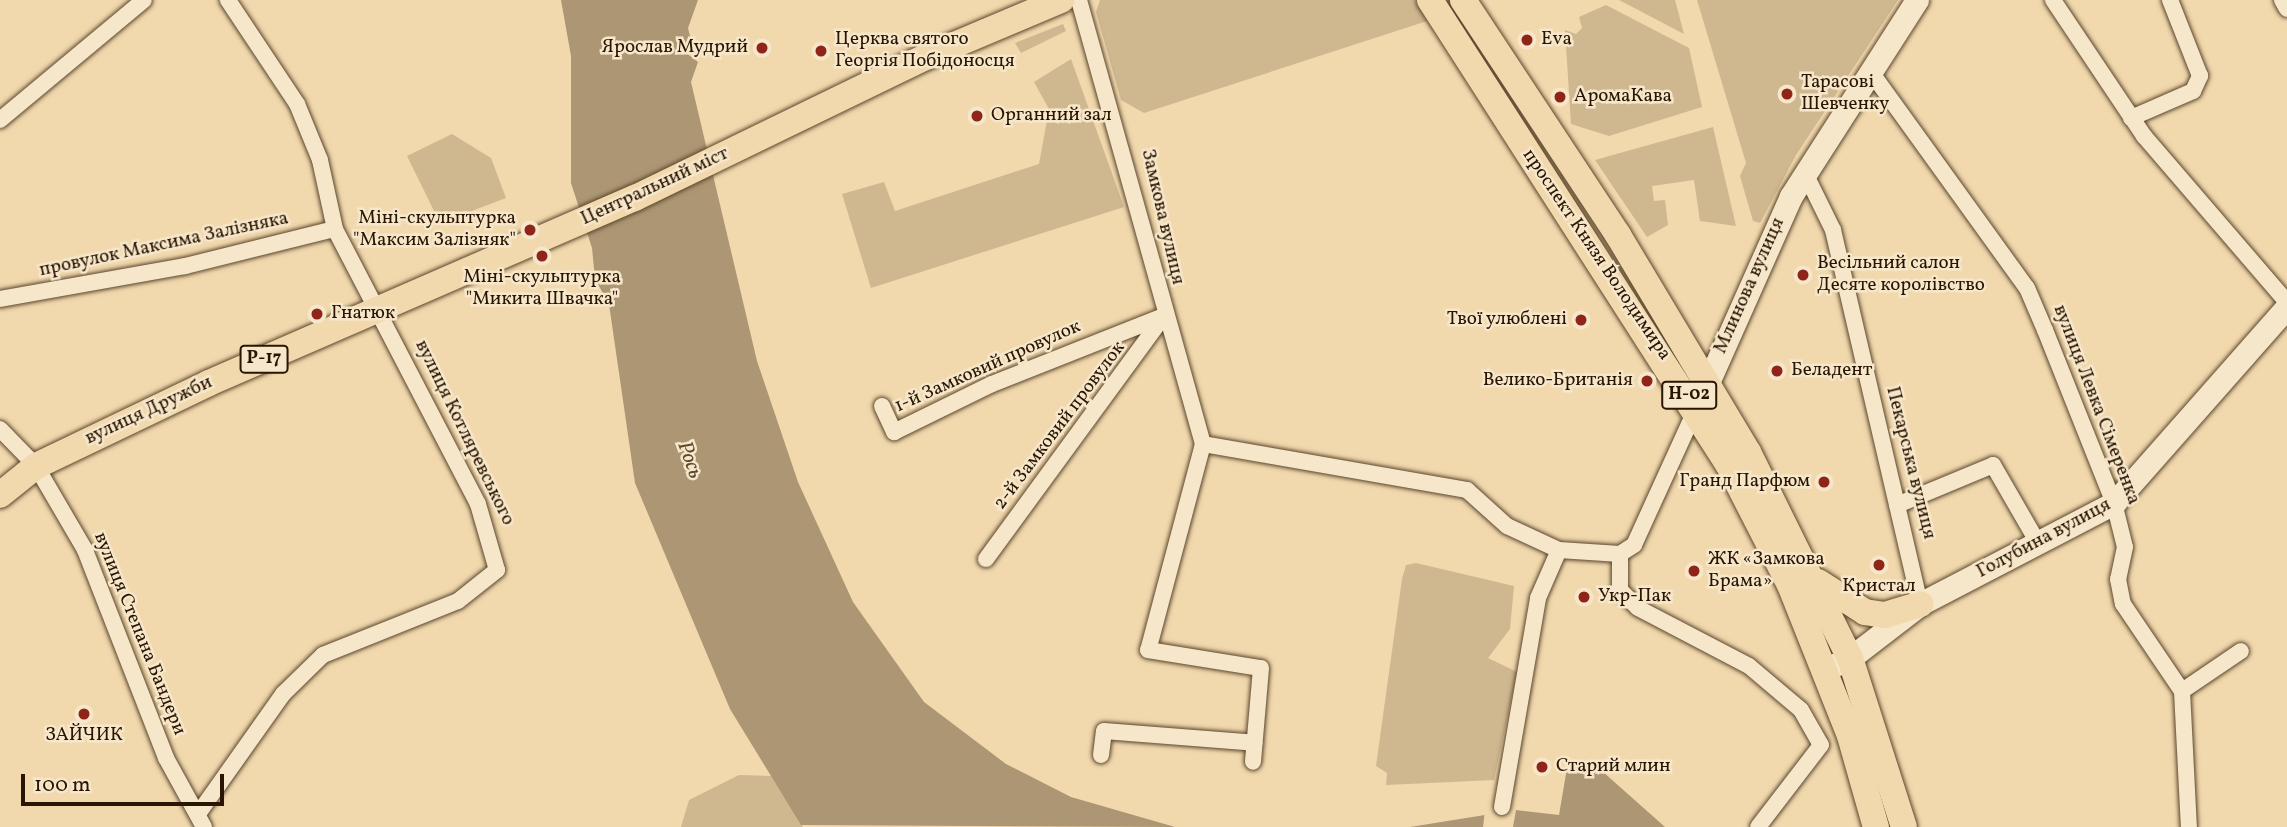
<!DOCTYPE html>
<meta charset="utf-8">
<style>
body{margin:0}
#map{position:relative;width:2287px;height:827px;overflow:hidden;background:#f1d8ad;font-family:Vollkorn,serif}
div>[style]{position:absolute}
.green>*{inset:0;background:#cfb790}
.water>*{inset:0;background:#ad9673}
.pier>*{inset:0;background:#f1d8ad}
.roads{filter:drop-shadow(0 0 2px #5b462c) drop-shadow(0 0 2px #5b462c)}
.street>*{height:16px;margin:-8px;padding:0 8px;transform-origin:8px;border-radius:8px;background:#f6e6ca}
.secondary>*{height:23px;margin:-11.5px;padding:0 11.5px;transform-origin:11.5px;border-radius:11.5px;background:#f6e6ca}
.primary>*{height:26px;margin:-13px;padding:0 13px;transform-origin:13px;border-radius:13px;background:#f1d8ad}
.dots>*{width:19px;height:19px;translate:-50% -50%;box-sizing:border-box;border:4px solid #f6e6ca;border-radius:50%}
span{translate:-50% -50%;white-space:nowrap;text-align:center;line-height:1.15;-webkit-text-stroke:5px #f6e6ca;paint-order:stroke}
.shield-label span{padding:2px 5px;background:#f6e6ca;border:2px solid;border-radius:5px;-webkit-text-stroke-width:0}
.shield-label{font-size:18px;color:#291501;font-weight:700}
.poi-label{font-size:19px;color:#291501}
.left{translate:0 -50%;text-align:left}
.right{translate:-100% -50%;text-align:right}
.street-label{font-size:19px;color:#291501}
.water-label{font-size:21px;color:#5e492f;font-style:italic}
.scale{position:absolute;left:21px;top:774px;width:203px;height:32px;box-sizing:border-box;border:4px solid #291501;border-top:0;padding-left:9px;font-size:21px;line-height:24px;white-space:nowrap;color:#291501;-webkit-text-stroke:5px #f6e6ca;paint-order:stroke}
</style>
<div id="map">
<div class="green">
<i style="clip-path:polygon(1100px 0,1415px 0,1427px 21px,1144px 113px,1121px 100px,1096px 12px)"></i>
<i style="clip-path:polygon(1442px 0,1453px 0,1676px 351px,1531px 138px)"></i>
<i style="clip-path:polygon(1619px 0,1675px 0,1684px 34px)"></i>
<i style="clip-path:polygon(1697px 0,1898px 0,1796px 155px,1760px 223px,1753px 221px,1740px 176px,1746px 163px)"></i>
<i style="clip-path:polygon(1606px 5px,1689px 48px,1702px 107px,1609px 136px,1571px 124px,1565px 30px,1576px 34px,1582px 28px,1579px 17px)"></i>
<i style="clip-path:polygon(1063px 24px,1066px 31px,1021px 53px,1015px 43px)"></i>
<i style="clip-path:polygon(1071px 59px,1124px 207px,871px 288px,842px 194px,884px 182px,895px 211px,1039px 164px,1049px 109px,1034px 82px)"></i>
<i style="clip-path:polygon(1713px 127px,1736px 226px,1700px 221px,1694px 180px,1652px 186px,1654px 201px,1665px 200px,1668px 225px,1647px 237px,1595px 160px)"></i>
<i style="clip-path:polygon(452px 134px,491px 158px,506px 198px,440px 223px,407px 156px)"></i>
<i style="clip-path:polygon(1416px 563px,1514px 586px,1510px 629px,1488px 658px,1517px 672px,1494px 780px,1386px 785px,1387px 773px,1376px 766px,1402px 579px,1406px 565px)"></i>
<i style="clip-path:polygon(739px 775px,771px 776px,803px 827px,681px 827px,689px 800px)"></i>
</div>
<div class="water">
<i style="clip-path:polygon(561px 0,698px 0,688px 28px,691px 40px,681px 49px,698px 62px,691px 82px,757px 361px,798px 482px,853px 602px,924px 702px,1006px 764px,1071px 797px,1175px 827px,801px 825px,730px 709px,635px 483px,609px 304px,595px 279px,592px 248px,571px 183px,571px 56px)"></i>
<i style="clip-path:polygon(1567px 768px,1602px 771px,1665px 827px,1410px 827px,1516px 810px,1559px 815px)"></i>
</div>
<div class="pier">
<i style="clip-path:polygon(1485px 810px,1516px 810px,1513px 827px,1483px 827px)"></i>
</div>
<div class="roads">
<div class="street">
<i style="left:1079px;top:0;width:461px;rotate:74.4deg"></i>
<i style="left:1203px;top:444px;width:268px;rotate:9.9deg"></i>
<i style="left:1467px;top:490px;width:54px;rotate:42deg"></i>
<i style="left:1507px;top:526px;width:57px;rotate:24.8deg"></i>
<i style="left:1559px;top:550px;width:61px;rotate:3.8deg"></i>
<i style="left:1620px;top:554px;width:17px;rotate:-33deg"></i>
<i style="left:1634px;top:545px;width:149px;rotate:-65.5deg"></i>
<i style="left:2053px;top:0;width:164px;rotate:56.2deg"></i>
<i style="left:2144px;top:136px;width:219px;rotate:49.3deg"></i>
<i style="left:2282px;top:0;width:10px;rotate:61deg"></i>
<i style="left:1871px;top:72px;width:266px;rotate:54.2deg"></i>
<i style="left:2027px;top:288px;width:46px;rotate:66.8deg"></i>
<i style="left:2045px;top:330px;width:186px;rotate:68.3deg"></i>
<i style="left:2114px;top:503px;width:45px;rotate:76deg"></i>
<i style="left:2125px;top:547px;width:33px;rotate:102deg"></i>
<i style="left:2118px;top:579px;width:25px;rotate:79deg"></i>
<i style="left:2123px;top:604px;width:105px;rotate:55.9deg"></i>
<i style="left:2182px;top:691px;width:136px;rotate:87.1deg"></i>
<i style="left:2131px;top:118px;width:68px;rotate:-23.5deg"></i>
<i style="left:2193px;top:91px;width:17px;rotate:-65deg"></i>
<i style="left:2200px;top:76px;width:82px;rotate:-111.5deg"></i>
<i style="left:0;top:120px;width:187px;rotate:-39.8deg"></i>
<i style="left:1805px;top:173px;width:64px;rotate:63.8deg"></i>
<i style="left:1833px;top:230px;width:384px;rotate:76.9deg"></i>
<i style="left:0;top:299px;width:188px;rotate:-10.1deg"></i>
<i style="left:185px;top:266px;width:154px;rotate:-13.9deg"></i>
<i style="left:882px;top:406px;width:29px;rotate:65deg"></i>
<i style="left:894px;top:432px;width:109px;rotate:-26.1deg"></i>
<i style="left:992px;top:384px;width:185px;rotate:-21.6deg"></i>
<i style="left:0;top:429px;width:52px;rotate:45.8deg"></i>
<i style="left:36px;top:466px;width:97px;rotate:59.7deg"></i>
<i style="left:85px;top:550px;width:223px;rotate:68.7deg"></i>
<i style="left:166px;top:758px;width:79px;rotate:61.2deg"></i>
<i style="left:1203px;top:444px;width:213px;rotate:104.9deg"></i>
<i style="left:1148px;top:650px;width:114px;rotate:9.1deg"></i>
<i style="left:1261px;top:668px;width:94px;rotate:94.9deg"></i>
<i style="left:1897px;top:505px;width:104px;rotate:-22.6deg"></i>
<i style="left:1993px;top:465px;width:90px;rotate:60deg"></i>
<i style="left:1620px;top:554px;width:36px;rotate:90deg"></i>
<i style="left:1620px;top:590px;width:25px;rotate:45deg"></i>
<i style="left:1638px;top:608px;width:125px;rotate:27.6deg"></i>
<i style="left:1749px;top:666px;width:68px;rotate:40.2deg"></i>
<i style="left:1801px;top:710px;width:40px;rotate:60.3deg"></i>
<i style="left:1821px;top:745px;width:103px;rotate:127.5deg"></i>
<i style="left:986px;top:559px;width:301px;rotate:-53.8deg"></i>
<i style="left:2182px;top:691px;width:71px;rotate:-34.1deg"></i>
<i style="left:1101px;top:755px;width:24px;rotate:-83deg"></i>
<i style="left:1104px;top:731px;width:151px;rotate:4.5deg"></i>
<i style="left:1502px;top:807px;width:212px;rotate:-80.2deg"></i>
<i style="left:1538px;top:598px;width:52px;rotate:-66.4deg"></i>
<i style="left:198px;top:814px;width:147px;rotate:-54.7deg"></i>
<i style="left:283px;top:694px;width:56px;rotate:-44.3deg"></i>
<i style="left:323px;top:655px;width:145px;rotate:-21.8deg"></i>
<i style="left:458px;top:601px;width:50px;rotate:-38.5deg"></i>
<i style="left:497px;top:570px;width:69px;rotate:-106.1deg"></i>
<i style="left:478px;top:504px;width:310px;rotate:-117.5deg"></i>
<i style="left:335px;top:229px;width:71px;rotate:-102.3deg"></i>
<i style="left:320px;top:160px;width:61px;rotate:-112.3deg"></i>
<i style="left:297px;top:104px;width:125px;rotate:-123.6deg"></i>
</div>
<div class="secondary">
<i style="left:1702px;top:396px;width:219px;rotate:-66deg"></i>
<i style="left:1791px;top:196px;width:233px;rotate:-57.3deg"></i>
<i style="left:1824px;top:670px;width:29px;rotate:-25deg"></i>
<i style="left:1850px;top:658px;width:88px;rotate:-37.6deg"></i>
<i style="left:1920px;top:604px;width:219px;rotate:-27.5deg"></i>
<i style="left:2114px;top:503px;width:261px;rotate:-48.6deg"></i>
</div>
<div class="primary">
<i style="left:1430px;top:0;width:551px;rotate:57.29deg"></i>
<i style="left:1728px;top:464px;width:136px;rotate:62.9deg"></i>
<i style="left:1790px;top:585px;width:162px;rotate:68.3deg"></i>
<i style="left:1850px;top:736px;width:95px;rotate:74.1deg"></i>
<i style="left:1463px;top:0;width:282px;rotate:56.6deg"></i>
<i style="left:1618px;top:235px;width:253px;rotate:59.1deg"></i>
<i style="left:1748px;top:452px;width:230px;rotate:63.7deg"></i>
<i style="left:1850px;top:658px;width:177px;rotate:72.3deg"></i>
<i style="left:0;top:495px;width:46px;rotate:-38.9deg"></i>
<i style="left:36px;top:466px;width:192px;rotate:-25.6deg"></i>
<i style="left:209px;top:383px;width:464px;rotate:-23.5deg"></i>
<i style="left:635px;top:198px;width:323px;rotate:-25.9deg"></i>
<i style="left:926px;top:57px;width:147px;rotate:-22.9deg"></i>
<i style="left:1818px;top:582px;width:56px;rotate:32.6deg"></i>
<i style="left:1865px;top:612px;width:20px;rotate:9deg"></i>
<i style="left:1885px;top:615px;width:37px;rotate:-17deg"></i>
</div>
</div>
<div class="dots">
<i style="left:1527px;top:40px;background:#8f2418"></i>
<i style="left:762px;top:48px;background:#8f2418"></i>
<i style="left:821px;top:51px;background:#8f2418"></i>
<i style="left:1787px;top:94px;background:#8f2418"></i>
<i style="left:1560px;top:97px;background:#8f2418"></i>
<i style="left:977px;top:116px;background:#8f2418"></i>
<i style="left:530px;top:230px;background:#8f2418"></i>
<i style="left:542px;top:256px;background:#8f2418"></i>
<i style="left:1803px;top:275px;background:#8f2418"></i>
<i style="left:317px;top:314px;background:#8f2418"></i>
<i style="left:1581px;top:320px;background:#8f2418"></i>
<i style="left:1777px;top:371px;background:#8f2418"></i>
<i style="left:1647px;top:381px;background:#8f2418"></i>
<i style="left:1824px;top:482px;background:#8f2418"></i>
<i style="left:1879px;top:565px;background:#8f2418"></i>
<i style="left:1694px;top:571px;background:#8f2418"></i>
<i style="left:1584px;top:597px;background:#8f2418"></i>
<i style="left:84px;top:714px;background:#8f2418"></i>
<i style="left:1542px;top:767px;background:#8f2418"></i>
</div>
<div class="shield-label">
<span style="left:264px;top:359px">Р-17</span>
<span style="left:1689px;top:395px">Н-02</span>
</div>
<div class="poi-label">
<span class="left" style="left:835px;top:51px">Церква святого<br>Георгія Побідоносця</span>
<span class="left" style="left:1541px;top:40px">Eva</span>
<span class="right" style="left:748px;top:48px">Ярослав Мудрий</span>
<span class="left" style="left:1801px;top:94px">Тарасові<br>Шевченку</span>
<span class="left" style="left:1574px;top:97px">АромаКава</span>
<span class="left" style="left:991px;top:116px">Органний зал</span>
<span class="right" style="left:516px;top:230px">Міні-скульптурка<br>"Максим Залізняк"</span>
<span class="left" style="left:1817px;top:275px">Весільний салон<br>Десяте королівство</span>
<span style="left:542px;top:289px">Міні-скульптурка<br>"Микита Швачка"</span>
<span class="left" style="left:331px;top:314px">Гнатюк</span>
<span class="right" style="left:1567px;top:320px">Твої улюблені</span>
<span class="left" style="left:1791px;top:371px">Беладент</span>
<span class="right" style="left:1633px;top:381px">Велико-Британія</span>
<span class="right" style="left:1810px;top:482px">Гранд Парфюм</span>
<span class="left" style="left:1708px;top:571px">ЖК «Замкова<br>Брама»</span>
<span style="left:1879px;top:587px">Кристал</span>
<span class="left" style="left:1598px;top:597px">Укр-Пак</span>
<span style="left:84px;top:736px">ЗАЙЧИК</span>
<span class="left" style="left:1556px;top:767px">Старий млин</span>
</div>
<div class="street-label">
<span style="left:655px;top:187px;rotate:-25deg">Центральний міст</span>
<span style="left:1162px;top:217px;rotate:77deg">Замкова вулиця</span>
<span style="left:164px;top:245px;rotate:-12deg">провулок Максима Залізняка</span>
<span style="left:1596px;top:255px;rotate:56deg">проспект Князя Володимира</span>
<span style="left:1750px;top:286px;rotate:-66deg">Млинова вулиця</span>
<span style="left:988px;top:367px;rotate:-24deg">1-й Замковий провулок</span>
<span style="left:2096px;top:405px;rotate:69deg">вулиця Левка Сімеренка</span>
<span style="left:149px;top:411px;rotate:-25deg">вулиця Дружби</span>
<span style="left:1060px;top:426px;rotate:-53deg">2-й Замковий провулок</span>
<span style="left:464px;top:433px;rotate:64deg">вулиця Котляревського</span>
<span style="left:1910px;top:463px;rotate:76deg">Пекарська вулиця</span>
<span style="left:2044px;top:539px;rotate:-28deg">Голубина вулиця</span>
<span style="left:139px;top:634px;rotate:68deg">вулиця Степана Бандери</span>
</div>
<div class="water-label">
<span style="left:689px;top:460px;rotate:70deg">Рось</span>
</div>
<div class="scale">100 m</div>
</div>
